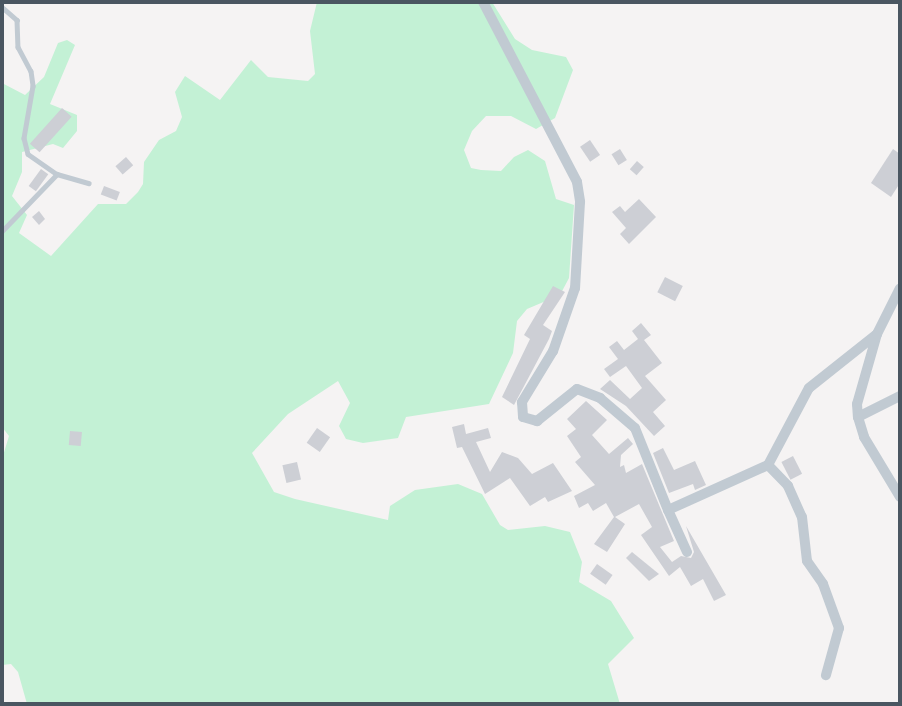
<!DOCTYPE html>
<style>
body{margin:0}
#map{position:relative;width:902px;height:706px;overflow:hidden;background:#f5f3f3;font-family:Overpass,sans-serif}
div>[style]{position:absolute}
.green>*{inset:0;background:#c3f1d5}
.building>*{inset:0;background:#cdcfd5;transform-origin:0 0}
.service>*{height:4.5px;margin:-2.25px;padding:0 2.25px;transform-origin:2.25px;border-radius:2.25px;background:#c1cad2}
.minor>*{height:10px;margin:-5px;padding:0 5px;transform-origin:5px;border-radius:5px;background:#c1cad2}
span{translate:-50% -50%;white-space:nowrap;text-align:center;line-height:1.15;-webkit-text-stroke:6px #fff;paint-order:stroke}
.frame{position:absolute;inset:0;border:4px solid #4a5661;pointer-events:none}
</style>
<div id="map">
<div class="green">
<i style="clip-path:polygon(317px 2px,492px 2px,515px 39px,532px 50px,566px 57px,573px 70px,555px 118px,536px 129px,511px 116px,486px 116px,472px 131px,464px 150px,471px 168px,481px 170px,501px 171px,514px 157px,528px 150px,545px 161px,556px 199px,574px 205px,569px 278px,560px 295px,527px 309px,517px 321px,513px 353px,489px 404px,406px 417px,398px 438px,363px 443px,346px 439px,339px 426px,350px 403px,338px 381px,288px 414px,252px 453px,274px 492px,295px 499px,388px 520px,390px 506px,415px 490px,458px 484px,482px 494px,500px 525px,508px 530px,545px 526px,570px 532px,582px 562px,579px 582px,611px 601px,634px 638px,608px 664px,620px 704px,27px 704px,18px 672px,11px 664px,2px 665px,2px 459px,9px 436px,2px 427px,2px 83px,25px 95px,44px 77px,58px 43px,67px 40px,75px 45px,50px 104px,77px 115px,77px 131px,63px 148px,53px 144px,22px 152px,22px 172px,12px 196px,27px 215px,19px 233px,51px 256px,98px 204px,126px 204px,138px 192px,143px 184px,144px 162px,159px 140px,176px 131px,182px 117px,175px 92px,185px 76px,220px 100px,251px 60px,268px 77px,308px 81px,315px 74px,310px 31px)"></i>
</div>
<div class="building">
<i style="left:62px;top:108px;width:13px;height:48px;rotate:42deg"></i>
<i style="left:590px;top:140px;width:18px;height:12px;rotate:56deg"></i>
<i style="left:620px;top:149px;width:13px;height:10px;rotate:58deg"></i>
<i style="clip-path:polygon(893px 149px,900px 154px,900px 183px,891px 197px,871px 183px)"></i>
<i style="left:126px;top:157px;width:11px;height:14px;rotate:49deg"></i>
<i style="left:637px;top:161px;width:9px;height:11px;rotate:41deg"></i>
<i style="left:41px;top:169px;width:9px;height:21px;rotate:36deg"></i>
<i style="left:104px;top:186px;width:17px;height:9px;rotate:21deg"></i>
<i style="clip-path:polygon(639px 199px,656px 217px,629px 244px,620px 234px,626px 228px,612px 212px,620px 206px,625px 212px)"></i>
<i style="clip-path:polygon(39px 211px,45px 219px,39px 225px,32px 217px)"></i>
<i style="left:665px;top:277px;width:20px;height:17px;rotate:27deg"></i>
<i style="clip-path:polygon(553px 286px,565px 292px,543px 325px,552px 331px,549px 339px,514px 405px,502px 397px,530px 339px,524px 335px)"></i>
<i style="clip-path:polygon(641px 323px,651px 335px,644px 340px,662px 363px,645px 376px,666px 400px,653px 412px,665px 426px,654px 436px,626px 406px,600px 389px,610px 380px,630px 399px,642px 388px,626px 366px,610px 377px,604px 369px,618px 359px,609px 347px,617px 341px,624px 350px,638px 339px,632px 331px)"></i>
<i style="clip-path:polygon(586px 401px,607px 420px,592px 435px,609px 454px,628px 438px,633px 444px,621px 455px,620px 467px,624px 465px,626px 473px,642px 464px,674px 541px,660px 547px,672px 562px,681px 556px,691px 558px,694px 552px,686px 526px,726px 595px,714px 601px,703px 579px,691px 586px,680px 567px,669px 576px,641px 535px,652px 527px,639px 504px,615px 517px,625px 524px,607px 552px,594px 544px,614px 517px,606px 503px,593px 511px,588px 503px,579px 508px,574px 496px,595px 485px,575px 462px,581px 457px,567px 436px,576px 429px,567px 419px)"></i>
<i style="clip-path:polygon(464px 424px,466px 434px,488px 428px,491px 438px,476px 442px,490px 472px,502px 452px,518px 458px,532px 474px,553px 463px,572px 491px,548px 502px,545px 497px,530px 506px,510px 478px,485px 494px,462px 447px,457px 448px,452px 427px)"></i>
<i style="left:317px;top:428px;width:16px;height:18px;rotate:35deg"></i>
<i style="left:70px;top:431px;width:12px;height:14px;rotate:5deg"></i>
<i style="clip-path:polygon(663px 448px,674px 470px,695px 461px,706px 485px,695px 490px,693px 484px,669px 493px,653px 453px)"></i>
<i style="left:793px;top:456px;width:20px;height:13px;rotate:63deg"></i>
<i style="left:297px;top:462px;width:18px;height:15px;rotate:77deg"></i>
<i style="clip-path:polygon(632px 552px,659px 574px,649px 581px,626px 558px)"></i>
<i style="left:597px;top:564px;width:19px;height:12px;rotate:35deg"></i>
</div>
<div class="service">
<i style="left:2px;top:7px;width:20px;rotate:41deg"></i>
<i style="left:17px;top:20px;width:27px;rotate:88deg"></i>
<i style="left:18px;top:47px;width:27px;rotate:62deg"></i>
<i style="left:31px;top:71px;width:15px;rotate:82deg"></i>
<i style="left:33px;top:86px;width:53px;rotate:99.8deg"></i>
<i style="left:24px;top:138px;width:16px;rotate:76deg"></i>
<i style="left:28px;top:154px;width:35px;rotate:35deg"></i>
<i style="left:57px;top:174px;width:33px;rotate:16deg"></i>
<i style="left:2px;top:231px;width:79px;rotate:-46deg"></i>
</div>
<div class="minor">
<i style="left:483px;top:2px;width:203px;rotate:62.4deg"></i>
<i style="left:577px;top:182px;width:20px;rotate:81deg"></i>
<i style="left:580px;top:202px;width:86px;rotate:93.3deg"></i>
<i style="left:575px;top:288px;width:67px;rotate:109.2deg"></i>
<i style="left:553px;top:351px;width:60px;rotate:121.3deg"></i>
<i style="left:522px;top:402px;width:15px;rotate:86deg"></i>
<i style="left:523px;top:417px;width:15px;rotate:16deg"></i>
<i style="left:537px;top:421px;width:51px;rotate:-38.7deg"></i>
<i style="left:577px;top:389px;width:25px;rotate:21deg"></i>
<i style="left:600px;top:398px;width:46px;rotate:40.6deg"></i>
<i style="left:635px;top:428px;width:88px;rotate:68.1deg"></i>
<i style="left:877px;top:334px;width:73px;rotate:105.9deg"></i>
<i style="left:857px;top:404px;width:13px;rotate:86deg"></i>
<i style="left:858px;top:417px;width:21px;rotate:73deg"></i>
<i style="left:864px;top:437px;width:70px;rotate:59deg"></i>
<i style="left:858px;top:417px;width:47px;rotate:-26.6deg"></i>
<i style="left:768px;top:465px;width:29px;rotate:46deg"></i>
<i style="left:788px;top:486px;width:34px;rotate:66deg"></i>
<i style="left:802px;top:517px;width:44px;rotate:83.5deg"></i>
<i style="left:807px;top:561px;width:28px;rotate:55deg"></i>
<i style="left:823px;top:584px;width:47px;rotate:70deg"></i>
<i style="left:839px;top:628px;width:49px;rotate:105.5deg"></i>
<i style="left:687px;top:552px;width:46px;rotate:-114.3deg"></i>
<i style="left:668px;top:510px;width:110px;rotate:-24.2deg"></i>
<i style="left:768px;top:465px;width:87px;rotate:-62deg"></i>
<i style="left:809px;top:388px;width:87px;rotate:-38.5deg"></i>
<i style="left:877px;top:334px;width:51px;rotate:-63.4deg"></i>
</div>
<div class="frame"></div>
</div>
